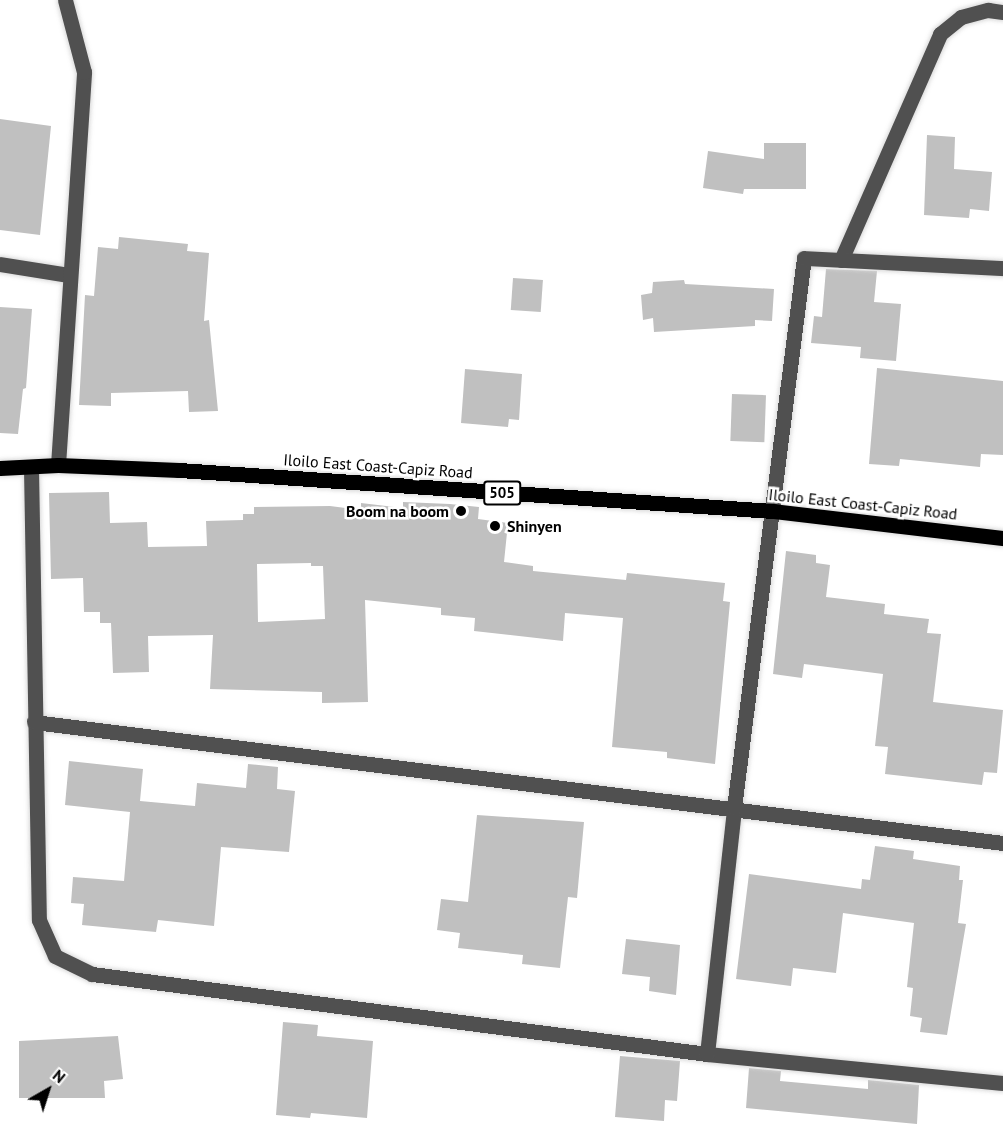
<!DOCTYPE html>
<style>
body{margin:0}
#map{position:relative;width:1003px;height:1138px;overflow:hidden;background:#fff;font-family:"PT Sans",sans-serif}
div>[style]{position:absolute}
.building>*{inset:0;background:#c0c0c0;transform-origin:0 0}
.roads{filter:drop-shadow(0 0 2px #dbdbdb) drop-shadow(0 0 2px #dbdbdb)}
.minor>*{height:15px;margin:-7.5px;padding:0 7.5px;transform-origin:7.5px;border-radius:7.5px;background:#505050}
.major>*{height:15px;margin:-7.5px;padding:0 7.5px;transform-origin:7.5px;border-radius:7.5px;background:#000}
.dots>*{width:16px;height:16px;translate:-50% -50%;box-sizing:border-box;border:3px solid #fff;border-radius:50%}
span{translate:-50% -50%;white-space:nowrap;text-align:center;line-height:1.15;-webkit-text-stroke:5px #fff;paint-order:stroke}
.shield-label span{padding:2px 4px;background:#fff;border:2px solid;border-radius:4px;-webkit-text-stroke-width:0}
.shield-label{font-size:15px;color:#000;font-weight:700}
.street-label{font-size:16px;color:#000}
.poi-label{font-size:16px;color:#000;font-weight:700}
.right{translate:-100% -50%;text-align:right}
.left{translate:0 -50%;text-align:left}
.north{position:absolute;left:18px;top:1060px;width:60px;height:60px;-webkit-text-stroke:4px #fff;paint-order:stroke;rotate:39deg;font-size:16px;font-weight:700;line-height:24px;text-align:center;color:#000}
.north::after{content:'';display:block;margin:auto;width:21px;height:27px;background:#000;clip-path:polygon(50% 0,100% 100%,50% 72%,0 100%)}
</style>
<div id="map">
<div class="building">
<i style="clip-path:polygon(0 119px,51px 126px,40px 235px,0 230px)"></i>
<i style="clip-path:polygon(927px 135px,955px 137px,954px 169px,992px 172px,989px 211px,970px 209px,969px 218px,924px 215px)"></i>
<i style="clip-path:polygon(764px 143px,806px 143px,806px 189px,744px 189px,743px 194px,703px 188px,708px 151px,764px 159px)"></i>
<i style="clip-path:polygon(119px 237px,188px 244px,187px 251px,209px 253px,204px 321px,209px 320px,218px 411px,189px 412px,188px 391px,111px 393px,111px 406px,79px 405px,85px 295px,94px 296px,98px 247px,118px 249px)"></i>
<i style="clip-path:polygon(826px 269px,877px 271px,874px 302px,901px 304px,896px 361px,860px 358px,861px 347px,811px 343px,814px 316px,822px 317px)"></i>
<i style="left:513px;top:278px;width:30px;height:32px;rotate:4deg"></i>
<i style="clip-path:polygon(684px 280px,685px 284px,774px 289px,772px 321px,755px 320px,755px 326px,654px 332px,653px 318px,643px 320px,641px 295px,652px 293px,653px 282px)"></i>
<i style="clip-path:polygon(0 307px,32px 309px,26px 388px,23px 389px,18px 434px,0 433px)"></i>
<i style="clip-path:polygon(877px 368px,1003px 381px,1003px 455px,981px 454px,980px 467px,900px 459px,899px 466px,869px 464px)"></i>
<i style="clip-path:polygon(465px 369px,522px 374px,519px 420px,509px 419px,508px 427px,461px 423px)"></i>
<i style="left:732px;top:394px;width:34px;height:47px;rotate:2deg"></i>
<i style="clip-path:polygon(evenodd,109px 492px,110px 523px,147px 522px,148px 547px,207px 546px,206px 521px,243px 520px,243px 514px,254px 514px,254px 507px,330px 506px,361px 510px,361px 503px,403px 508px,403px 502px,450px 504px,479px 507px,478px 519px,508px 523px,504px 562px,533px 566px,533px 571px,626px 580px,627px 573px,725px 583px,723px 601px,730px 602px,715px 764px,667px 758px,667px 752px,612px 747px,623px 618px,565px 613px,563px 641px,474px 631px,475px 618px,441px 615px,441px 608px,365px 600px,368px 702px,322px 703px,322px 692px,210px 689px,213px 635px,148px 636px,149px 672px,113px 673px,111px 623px,100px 623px,100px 612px,84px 612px,83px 578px,51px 579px,49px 493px,109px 492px,311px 563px,311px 566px,323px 566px,325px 619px,258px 622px,257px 564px,311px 563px)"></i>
<i style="clip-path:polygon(786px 551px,816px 555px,816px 563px,830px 565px,826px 597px,885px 604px,884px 614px,929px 619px,927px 633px,941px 634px,933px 702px,1003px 710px,997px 773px,984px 772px,982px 785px,885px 774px,888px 747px,875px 746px,883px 674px,804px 664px,802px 678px,773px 674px)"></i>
<i style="clip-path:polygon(69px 761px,143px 769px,140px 801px,195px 806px,197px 783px,246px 788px,248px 764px,278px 767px,277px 789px,295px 791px,289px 852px,221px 847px,214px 926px,158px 920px,156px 932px,82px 925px,84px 904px,71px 903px,73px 877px,124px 881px,130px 812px,65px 805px)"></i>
<i style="clip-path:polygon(477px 815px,584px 822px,577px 898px,568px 897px,560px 968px,522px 964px,523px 955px,458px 948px,460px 933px,437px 930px,441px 899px,468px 902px)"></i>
<i style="clip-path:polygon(875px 846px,914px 851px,913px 859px,960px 866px,959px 880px,963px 880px,958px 923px,966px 924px,947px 1035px,920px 1032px,922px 1018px,910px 1016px,913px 988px,907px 987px,914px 923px,843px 913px,836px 973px,793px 968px,791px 986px,736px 979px,749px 874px,861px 889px,862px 879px,870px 880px)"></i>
<i style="clip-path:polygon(626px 939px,680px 945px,676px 995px,649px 991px,650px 977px,622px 974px)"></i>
<i style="clip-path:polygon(283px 1022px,318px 1025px,317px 1036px,373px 1041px,367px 1118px,311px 1113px,310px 1118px,276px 1115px)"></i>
<i style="clip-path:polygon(118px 1036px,123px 1079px,104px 1081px,105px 1098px,19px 1098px,19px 1041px)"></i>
<i style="clip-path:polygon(620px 1056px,680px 1061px,677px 1101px,665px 1100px,664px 1121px,615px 1117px)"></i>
<i style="clip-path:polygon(749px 1068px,781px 1071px,780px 1081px,868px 1089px,868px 1080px,919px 1085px,917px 1124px,746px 1108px)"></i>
</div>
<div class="roads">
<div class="minor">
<i style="left:841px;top:260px;width:247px;rotate:-66.3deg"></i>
<i style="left:940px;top:34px;width:27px;rotate:-39deg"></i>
<i style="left:961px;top:17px;width:28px;rotate:-15deg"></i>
<i style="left:988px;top:10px;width:15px;rotate:8deg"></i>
<i style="left:0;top:264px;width:70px;rotate:9.1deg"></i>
<i style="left:58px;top:465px;width:394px;rotate:-86.2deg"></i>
<i style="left:84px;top:72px;width:74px;rotate:-104.8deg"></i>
<i style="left:31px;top:468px;width:452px;rotate:89deg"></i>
<i style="left:39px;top:920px;width:39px;rotate:66deg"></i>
<i style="left:55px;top:956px;width:41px;rotate:25.9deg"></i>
<i style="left:92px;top:974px;width:620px;rotate:7.41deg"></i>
<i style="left:707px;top:1054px;width:297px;rotate:5.6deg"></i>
<i style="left:34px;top:722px;width:977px;rotate:7.12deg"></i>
<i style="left:707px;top:1054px;width:247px;rotate:-83.7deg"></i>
<i style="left:734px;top:808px;width:554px;rotate:-82.75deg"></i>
<i style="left:804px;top:258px;width:199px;rotate:2.9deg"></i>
</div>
<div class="major">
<i style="left:0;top:468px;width:58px;rotate:-3deg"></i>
<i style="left:58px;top:465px;width:121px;rotate:2.4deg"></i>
<i style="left:179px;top:470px;width:595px;rotate:3.95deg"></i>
<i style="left:773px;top:511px;width:232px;rotate:6.7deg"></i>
</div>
</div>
<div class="dots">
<i style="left:461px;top:511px;background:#000"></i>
<i style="left:495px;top:526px;background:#000"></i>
</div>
<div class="shield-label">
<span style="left:502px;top:493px">505</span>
</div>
<div class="street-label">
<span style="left:378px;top:466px;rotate:4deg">Iloilo East Coast-Capiz Road</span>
<span style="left:863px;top:504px;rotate:6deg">Iloilo East Coast-Capiz Road</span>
</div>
<div class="poi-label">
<span class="right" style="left:449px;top:511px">Boom na boom</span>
<span class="left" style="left:507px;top:526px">Shinyen</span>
</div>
<div class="north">N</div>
</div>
